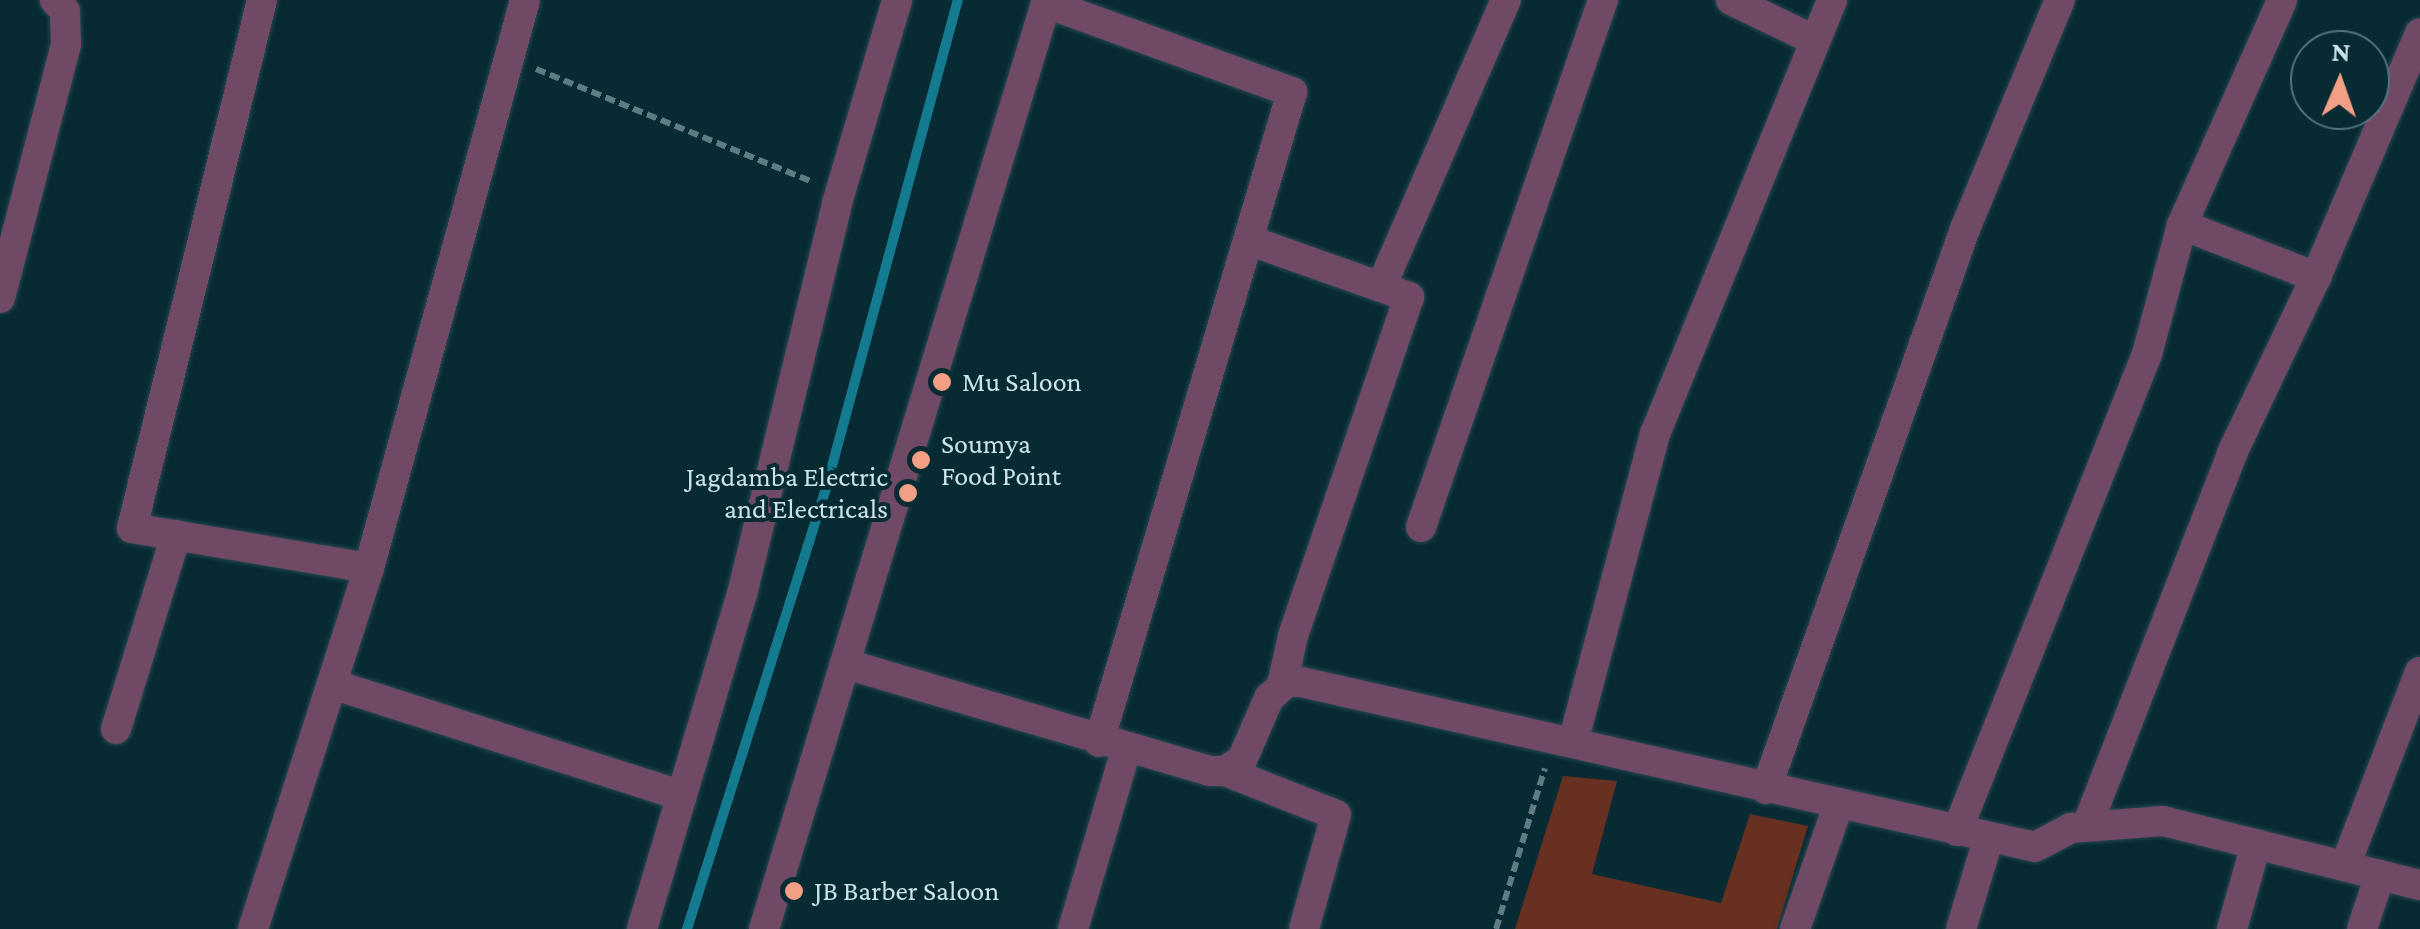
<!DOCTYPE html>
<style>
body{margin:0}
#map{position:relative;width:2420px;height:929px;overflow:hidden;background:#072a33;font-family:"Crimson Pro",serif}
div>[style]{position:absolute}
.green>*{inset:0;background:#673020}
.stream>*{height:10px;margin:-5px;padding:0 5px;transform-origin:5px;border-radius:5px;background:#137a90}
.path>*{height:6px;margin-top:-3px;transform-origin:0;background:repeating-linear-gradient(90deg,#5f7c85 0 10px,transparent 0 15px)}
.roads{filter:drop-shadow(0 0 2px #264750) drop-shadow(0 0 2px #264750)}
.minor>*{height:30px;margin:-15px;padding:0 15px;transform-origin:15px;border-radius:15px;background:#704965}
.dots>*{width:28px;height:28px;translate:-50% -50%;box-sizing:border-box;border:5px solid #072a33;border-radius:50%}
span{translate:-50% -50%;white-space:nowrap;text-align:center;line-height:1.15;-webkit-text-stroke:8px #072a33;paint-order:stroke}
.poi-label{font-size:28px;color:#cbe2e9}
.left{translate:0 -50%;text-align:left}
.right{translate:-100% -50%;text-align:right}
.north{position:absolute;left:2290px;top:30px;width:100px;height:100px;box-sizing:border-box;background:#072a33;border:2px solid #55747c;border-radius:50%;rotate:2deg;font-size:28px;font-weight:700;line-height:40px;text-align:center;color:#cbe2e9}
.north::after{content:'';display:block;margin:auto;width:35px;height:45px;background:#f39f85;clip-path:polygon(50% 0,100% 100%,50% 72%,0 100%)}
</style>
<div id="map">
<div class="green">
<i style="clip-path:polygon(1563px 776px,1617px 781px,1592px 874px,1721px 903px,1750px 814px,1808px 826px,1777px 929px,1515px 929px)"></i>
</div>
<div class="stream">
<i style="left:687px;top:929px;width:470px;rotate:-72.5deg"></i>
<i style="left:828px;top:481px;width:498px;rotate:-74.9deg"></i>
</div>
<div class="path">
<i style="left:536px;top:69px;width:297px;rotate:22.2deg"></i>
<i style="left:1496px;top:929px;width:168px;rotate:-73.1deg"></i>
</div>
<div class="roads">
<div class="minor">
<i style="left:262px;top:0;width:544px;rotate:103.83deg"></i>
<i style="left:132px;top:528px;width:240px;rotate:9.6deg"></i>
<i style="left:1731px;top:0;width:92px;rotate:25.7deg"></i>
<i style="left:1046px;top:3px;width:262px;rotate:19.9deg"></i>
<i style="left:1292px;top:92px;width:678px;rotate:106.54deg"></i>
<i style="left:2182px;top:225px;width:144px;rotate:21.2deg"></i>
<i style="left:2316px;top:277px;width:265px;rotate:-66.9deg"></i>
<i style="left:1251px;top:241px;width:168px;rotate:19.5deg"></i>
<i style="left:1409px;top:297px;width:358px;rotate:108.9deg"></i>
<i style="left:1293px;top:636px;width:50px;rotate:102.7deg"></i>
<i style="left:1381px;top:287px;width:313px;rotate:-66.5deg"></i>
<i style="left:0;top:298px;width:262px;rotate:-75.4deg"></i>
<i style="left:66px;top:44px;width:33px;rotate:-92deg"></i>
<i style="left:65px;top:11px;width:15px;rotate:-132deg"></i>
<i style="left:1421px;top:527px;width:558px;rotate:-70.95deg"></i>
<i style="left:846px;top:664px;width:378px;rotate:16.4deg"></i>
<i style="left:1209px;top:771px;width:16px"></i>
<i style="left:1225px;top:771px;width:20px;rotate:-33deg"></i>
<i style="left:1242px;top:760px;width:68px;rotate:-66.5deg"></i>
<i style="left:1269px;top:698px;width:24px;rotate:-42deg"></i>
<i style="left:1287px;top:682px;width:14px"></i>
<i style="left:1301px;top:682px;width:752px;rotate:12.67deg"></i>
<i style="left:2035px;top:847px;width:41px;rotate:-27.8deg"></i>
<i style="left:2071px;top:828px;width:92px;rotate:-4.4deg"></i>
<i style="left:2163px;top:821px;width:265px;rotate:14deg"></i>
<i style="left:332px;top:684px;width:367px;rotate:17.7deg"></i>
<i style="left:116px;top:729px;width:203px;rotate:-72.8deg"></i>
<i style="left:1573px;top:742px;width:319px;rotate:-75.1deg"></i>
<i style="left:1655px;top:434px;width:469px;rotate:-67.8deg"></i>
<i style="left:1225px;top:771px;width:119px;rotate:21.6deg"></i>
<i style="left:1336px;top:815px;width:118px;rotate:105.7deg"></i>
<i style="left:1766px;top:789px;width:594px;rotate:-70.44deg"></i>
<i style="left:1965px;top:229px;width:248px;rotate:-67.5deg"></i>
<i style="left:2087px;top:826px;width:402px;rotate:-68.7deg"></i>
<i style="left:2233px;top:451px;width:193px;rotate:-64.5deg"></i>
<i style="left:1957px;top:831px;width:513px;rotate:-68.28deg"></i>
<i style="left:2147px;top:354px;width:134px;rotate:-74.8deg"></i>
<i style="left:2182px;top:225px;width:246px;rotate:-66deg"></i>
<i style="left:2345px;top:866px;width:208px;rotate:-68.9deg"></i>
<i style="left:253px;top:929px;width:379px;rotate:-72.2deg"></i>
<i style="left:369px;top:568px;width:589px;rotate:-74.64deg"></i>
<i style="left:642px;top:929px;width:350px;rotate:-73.4deg"></i>
<i style="left:742px;top:594px;width:402px;rotate:-76.3deg"></i>
<i style="left:837px;top:203px;width:212px;rotate:-73.5deg"></i>
<i style="left:764px;top:929px;width:971px;rotate:-73.06deg"></i>
<i style="left:1073px;top:929px;width:187px;rotate:-73.5deg"></i>
<i style="left:1795px;top:929px;width:130px;rotate:-70.7deg"></i>
<i style="left:1961px;top:929px;width:96px;rotate:-73.1deg"></i>
<i style="left:2232px;top:929px;width:88px;rotate:-74.2deg"></i>
<i style="left:2362px;top:929px;width:57px;rotate:-71.6deg"></i>
</div>
</div>
<div class="dots">
<i style="left:942px;top:382px;background:#f39f85"></i>
<i style="left:921px;top:460px;background:#f39f85"></i>
<i style="left:908px;top:493px;background:#f39f85"></i>
<i style="left:794px;top:891px;background:#f39f85"></i>
</div>
<div class="poi-label">
<span class="left" style="left:962px;top:382px">Mu Saloon</span>
<span class="left" style="left:941px;top:460px">Soumya<br>Food Point</span>
<span class="right" style="left:888px;top:493px">Jagdamba Electric<br>and Electricals</span>
<span class="left" style="left:814px;top:891px">JB Barber Saloon</span>
</div>
<div class="north">N</div>
</div>
